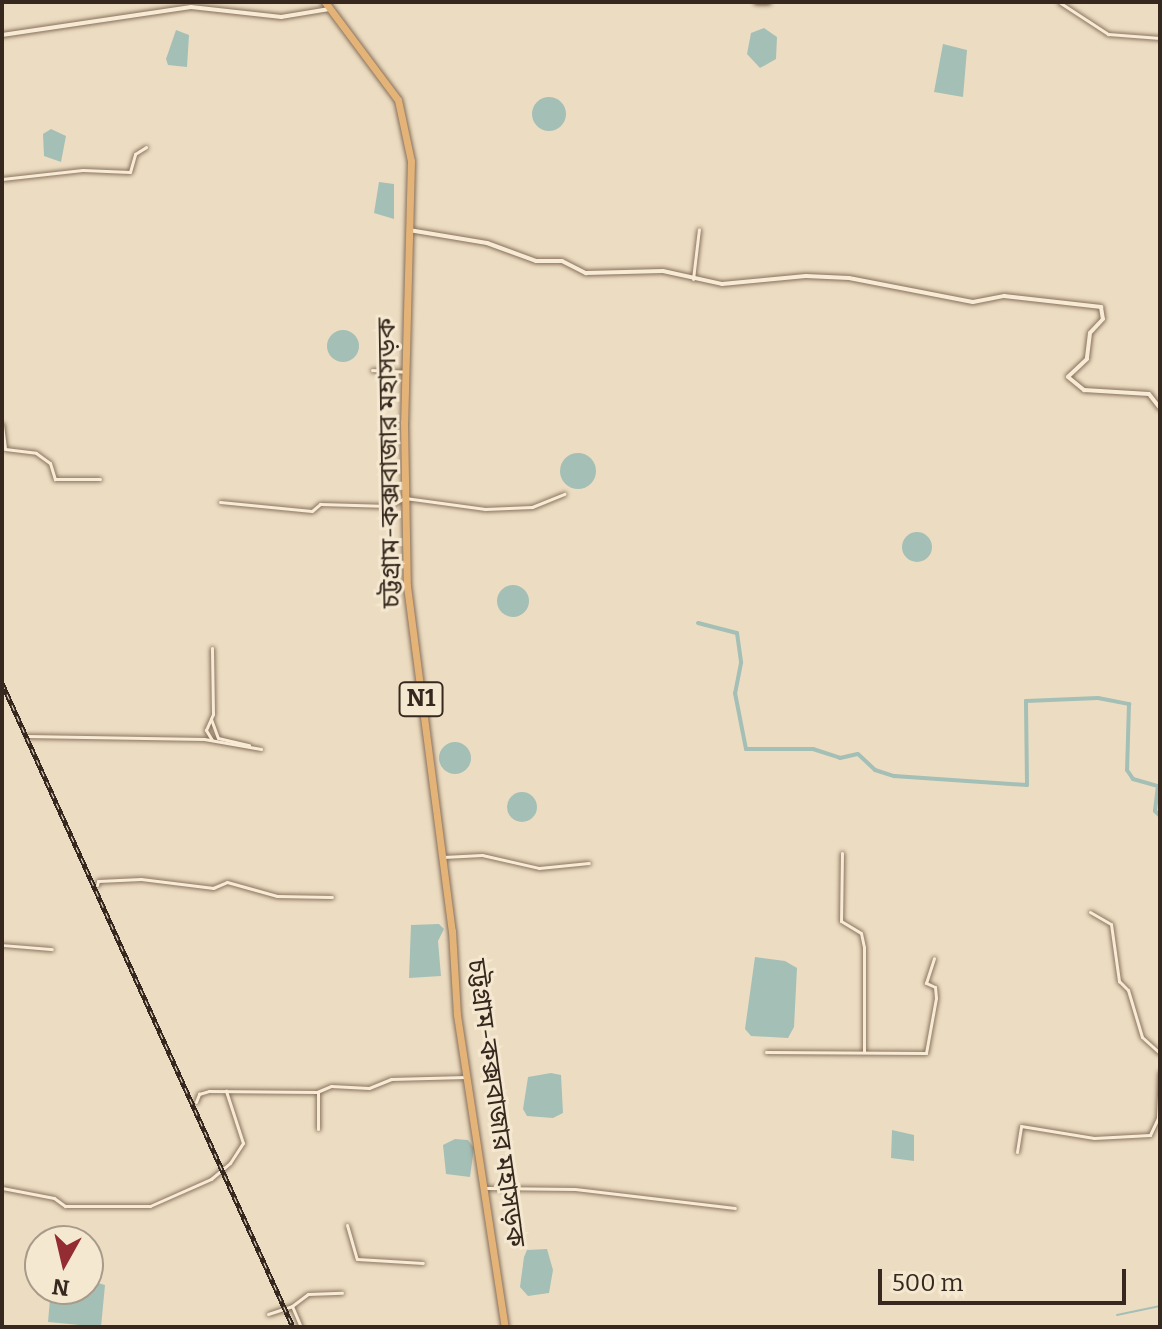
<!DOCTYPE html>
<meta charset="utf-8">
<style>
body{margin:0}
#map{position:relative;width:1162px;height:1329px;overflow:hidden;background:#ecddc2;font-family:Bitter,"Noto Sans Bengali",serif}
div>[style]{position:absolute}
.water>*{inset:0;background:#a4bfb6}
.round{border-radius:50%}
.stream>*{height:2px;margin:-1px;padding:0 1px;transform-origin:1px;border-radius:1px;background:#a4bfb6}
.canal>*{height:4px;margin:-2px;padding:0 2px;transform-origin:2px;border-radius:2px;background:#a4bfb6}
.roads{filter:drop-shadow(0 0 2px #866e5a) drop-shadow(0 0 2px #866e5a)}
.minor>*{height:3px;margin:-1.5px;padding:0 1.5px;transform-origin:1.5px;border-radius:1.5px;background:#f8ebd5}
.tertiary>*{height:4px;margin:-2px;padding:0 2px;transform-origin:2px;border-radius:2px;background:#f8ebd5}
.trunk>*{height:7px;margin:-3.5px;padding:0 3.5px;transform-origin:3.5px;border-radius:3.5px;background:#e4b378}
.rail>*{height:5px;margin-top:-2.5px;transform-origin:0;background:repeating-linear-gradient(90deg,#f4e8d1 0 6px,#36281e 0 12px);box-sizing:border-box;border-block:2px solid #36281e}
span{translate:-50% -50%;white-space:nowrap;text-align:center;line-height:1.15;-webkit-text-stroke:6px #f4e8d1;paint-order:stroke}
.shield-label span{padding:2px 6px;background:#f4e8d1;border:2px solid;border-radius:6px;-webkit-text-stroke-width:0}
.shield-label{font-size:24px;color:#36281e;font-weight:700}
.street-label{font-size:26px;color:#36281e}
.frame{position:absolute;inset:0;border:4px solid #36281e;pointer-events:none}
.north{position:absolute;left:24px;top:1225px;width:80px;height:80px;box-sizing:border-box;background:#f4e8d1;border:2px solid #a89b89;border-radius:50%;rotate:188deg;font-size:22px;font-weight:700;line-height:32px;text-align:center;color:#36281e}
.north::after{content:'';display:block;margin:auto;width:28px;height:36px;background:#932c33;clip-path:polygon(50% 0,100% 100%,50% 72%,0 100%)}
.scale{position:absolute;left:878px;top:1269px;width:248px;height:36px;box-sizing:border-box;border:4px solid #36281e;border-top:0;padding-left:10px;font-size:24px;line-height:28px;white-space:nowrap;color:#36281e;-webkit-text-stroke:6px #f4e8d1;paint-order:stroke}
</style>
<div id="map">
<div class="water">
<i style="clip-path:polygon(764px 28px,777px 37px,776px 59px,760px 68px,747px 54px,751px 33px)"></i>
<i style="clip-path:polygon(176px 30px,189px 35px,187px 67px,168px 65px,166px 59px)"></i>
<i style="clip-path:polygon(943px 44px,967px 50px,963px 97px,934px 92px)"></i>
<i class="round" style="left:532px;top:97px;width:34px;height:34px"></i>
<i style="clip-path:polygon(51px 129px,66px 136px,61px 162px,44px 156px,43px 134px)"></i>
<i style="clip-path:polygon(379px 182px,394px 184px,394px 219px,374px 213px)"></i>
<i class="round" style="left:327px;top:330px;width:32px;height:32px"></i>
<i class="round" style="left:560px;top:453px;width:36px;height:36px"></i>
<i class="round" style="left:902px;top:532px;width:30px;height:30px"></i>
<i class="round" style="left:497px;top:585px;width:32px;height:32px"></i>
<i class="round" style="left:439px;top:742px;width:32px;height:32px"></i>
<i class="round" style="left:507px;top:792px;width:30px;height:30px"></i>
<i style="clip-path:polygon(439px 924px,444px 929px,438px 941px,441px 976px,409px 978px,411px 925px)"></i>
<i style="clip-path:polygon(755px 957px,785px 961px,797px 968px,794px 1027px,788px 1038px,751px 1036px,745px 1029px)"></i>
<i style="clip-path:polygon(551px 1073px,561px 1075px,563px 1113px,553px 1118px,527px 1116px,523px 1109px,528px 1077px)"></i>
<i style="clip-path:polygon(892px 1130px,914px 1135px,914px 1161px,891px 1158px)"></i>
<i style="clip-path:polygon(455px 1139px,468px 1140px,474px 1148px,470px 1177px,446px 1174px,443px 1145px)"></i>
<i style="clip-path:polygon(547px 1249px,553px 1270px,549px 1293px,528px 1296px,520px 1287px,524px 1257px,527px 1250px)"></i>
<i style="clip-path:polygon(98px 1283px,105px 1285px,101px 1327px,48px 1322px,50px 1299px,74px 1302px,74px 1289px,92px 1289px)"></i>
</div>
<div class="stream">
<i style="left:1117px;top:1315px;width:44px;rotate:-11.8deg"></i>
</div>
<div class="canal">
<i style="left:698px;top:623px;width:40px;rotate:14.4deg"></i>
<i style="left:737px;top:633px;width:30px;rotate:82deg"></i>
<i style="left:741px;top:663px;width:31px;rotate:101deg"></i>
<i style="left:735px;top:693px;width:57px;rotate:78.9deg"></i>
<i style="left:746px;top:749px;width:67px"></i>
<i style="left:813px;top:749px;width:28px;rotate:18deg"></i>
<i style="left:840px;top:758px;width:18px;rotate:-13deg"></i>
<i style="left:858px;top:754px;width:23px;rotate:43deg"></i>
<i style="left:875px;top:770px;width:20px;rotate:18deg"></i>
<i style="left:894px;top:776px;width:133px;rotate:3.9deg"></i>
<i style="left:1027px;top:785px;width:84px;rotate:-90.7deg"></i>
<i style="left:1026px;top:701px;width:72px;rotate:-2.4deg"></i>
<i style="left:1098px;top:698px;width:32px;rotate:11deg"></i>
<i style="left:1129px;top:704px;width:66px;rotate:91.7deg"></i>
<i style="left:1127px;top:770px;width:11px;rotate:56deg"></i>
<i style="left:1133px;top:779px;width:26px;rotate:16deg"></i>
<i style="left:1158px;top:786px;width:25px;rotate:97deg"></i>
<i style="left:1155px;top:811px;width:7px;rotate:45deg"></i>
</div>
<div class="roads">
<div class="minor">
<i style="left:1059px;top:2px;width:59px;rotate:33.1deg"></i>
<i style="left:1108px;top:34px;width:52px;rotate:4.4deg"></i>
<i style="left:2px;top:179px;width:81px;rotate:-6.3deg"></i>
<i style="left:83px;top:170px;width:47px;rotate:2.4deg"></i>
<i style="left:130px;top:172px;width:19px;rotate:-74deg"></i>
<i style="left:135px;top:154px;width:13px;rotate:-32deg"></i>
<i style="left:693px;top:279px;width:50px;rotate:-83.2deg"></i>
<i style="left:372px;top:370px;width:33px;rotate:3deg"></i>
<i style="left:2px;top:424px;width:25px;rotate:83deg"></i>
<i style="left:5px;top:449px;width:31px;rotate:7deg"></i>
<i style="left:36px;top:453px;width:17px;rotate:36deg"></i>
<i style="left:50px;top:463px;width:17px;rotate:73deg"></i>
<i style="left:55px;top:479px;width:45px"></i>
<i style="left:220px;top:502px;width:92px;rotate:5.6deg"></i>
<i style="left:312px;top:511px;width:11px;rotate:-41deg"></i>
<i style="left:320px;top:504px;width:69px;rotate:1.7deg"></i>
<i style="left:389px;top:506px;width:18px;rotate:-27deg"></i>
<i style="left:405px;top:498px;width:81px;rotate:7.8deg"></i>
<i style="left:485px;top:509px;width:47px;rotate:-2.4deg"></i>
<i style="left:532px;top:507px;width:35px;rotate:-22deg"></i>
<i style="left:211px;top:719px;width:20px;rotate:70deg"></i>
<i style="left:218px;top:738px;width:32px;rotate:13deg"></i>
<i style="left:27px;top:736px;width:177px;rotate:1deg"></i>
<i style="left:204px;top:739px;width:58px;rotate:10deg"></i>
<i style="left:212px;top:740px;width:12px;rotate:-121deg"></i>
<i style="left:206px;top:730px;width:17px;rotate:-66deg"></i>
<i style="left:213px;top:714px;width:66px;rotate:-90.9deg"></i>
<i style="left:842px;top:853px;width:68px;rotate:90.8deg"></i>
<i style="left:841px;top:921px;width:23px;rotate:31deg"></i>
<i style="left:861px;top:933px;width:14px;rotate:78deg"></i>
<i style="left:864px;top:947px;width:105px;rotate:90deg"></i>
<i style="left:443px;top:857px;width:39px;rotate:-3deg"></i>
<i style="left:482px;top:855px;width:58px;rotate:12.8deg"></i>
<i style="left:539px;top:868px;width:50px;rotate:-5.7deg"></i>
<i style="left:97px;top:885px;width:4px;rotate:-76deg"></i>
<i style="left:98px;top:881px;width:43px;rotate:-2.7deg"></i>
<i style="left:141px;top:879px;width:73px;rotate:7.1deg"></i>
<i style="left:213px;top:888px;width:15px;rotate:-23deg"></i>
<i style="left:227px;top:882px;width:52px;rotate:15.6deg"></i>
<i style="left:277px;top:896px;width:55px;rotate:1deg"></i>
<i style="left:1090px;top:912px;width:24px;rotate:30deg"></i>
<i style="left:1111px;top:924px;width:58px;rotate:82deg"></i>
<i style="left:1119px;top:981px;width:13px;rotate:45deg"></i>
<i style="left:1128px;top:990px;width:49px;rotate:73.4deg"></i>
<i style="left:1142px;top:1037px;width:24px;rotate:42deg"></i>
<i style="left:2px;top:945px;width:50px;rotate:4.6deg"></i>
<i style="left:766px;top:1052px;width:160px;rotate:0.4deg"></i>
<i style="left:926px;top:1053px;width:56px;rotate:-79.7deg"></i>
<i style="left:936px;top:998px;width:11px;rotate:-95deg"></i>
<i style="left:935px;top:987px;width:10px;rotate:-156deg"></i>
<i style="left:926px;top:983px;width:26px;rotate:-72deg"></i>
<i style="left:318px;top:1092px;width:37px;rotate:90deg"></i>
<i style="left:196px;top:1102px;width:9px;rotate:-69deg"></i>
<i style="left:199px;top:1094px;width:10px;rotate:-17deg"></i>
<i style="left:209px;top:1091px;width:108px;rotate:0.5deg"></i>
<i style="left:317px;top:1092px;width:15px;rotate:-23deg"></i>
<i style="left:331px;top:1086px;width:38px;rotate:3deg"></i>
<i style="left:369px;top:1088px;width:24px;rotate:-22deg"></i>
<i style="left:391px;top:1079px;width:75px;rotate:-1.5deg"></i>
<i style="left:1017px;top:1152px;width:26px;rotate:-81deg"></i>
<i style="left:1021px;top:1126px;width:74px;rotate:9.3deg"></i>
<i style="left:1094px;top:1138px;width:56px;rotate:-3.1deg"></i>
<i style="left:1150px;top:1135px;width:19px;rotate:-65deg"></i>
<i style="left:1158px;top:1118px;width:46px;rotate:-87.5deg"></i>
<i style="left:2px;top:1188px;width:53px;rotate:10.9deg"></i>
<i style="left:54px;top:1198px;width:14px;rotate:36deg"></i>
<i style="left:65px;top:1206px;width:85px"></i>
<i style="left:150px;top:1206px;width:67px;rotate:-23.9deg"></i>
<i style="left:211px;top:1179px;width:25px;rotate:-40deg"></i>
<i style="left:230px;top:1163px;width:24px;rotate:-57deg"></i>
<i style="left:243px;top:1143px;width:55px;rotate:-108.1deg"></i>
<i style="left:487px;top:1188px;width:88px;rotate:0.7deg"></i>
<i style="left:575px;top:1189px;width:161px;rotate:6.8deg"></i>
<i style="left:347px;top:1225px;width:35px;rotate:74deg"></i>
<i style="left:357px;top:1259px;width:66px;rotate:3.5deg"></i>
<i style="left:292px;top:1306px;width:20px;rotate:-37deg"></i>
<i style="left:308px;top:1294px;width:34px;rotate:-2deg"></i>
<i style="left:268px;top:1314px;width:25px;rotate:-18deg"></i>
<i style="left:292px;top:1306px;width:23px;rotate:67deg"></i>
</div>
<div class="tertiary">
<i style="left:756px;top:2px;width:13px"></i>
<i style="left:2px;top:35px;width:191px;rotate:-8.4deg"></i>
<i style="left:191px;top:7px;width:91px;rotate:6.3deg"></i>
<i style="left:281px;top:17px;width:49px;rotate:-9.5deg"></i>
<i style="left:409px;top:230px;width:79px;rotate:9.5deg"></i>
<i style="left:487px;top:243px;width:52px;rotate:20.2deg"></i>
<i style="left:536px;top:261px;width:26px"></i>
<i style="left:562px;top:261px;width:27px;rotate:27deg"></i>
<i style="left:586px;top:273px;width:77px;rotate:-1.5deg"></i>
<i style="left:663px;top:271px;width:60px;rotate:12.4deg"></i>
<i style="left:722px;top:284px;width:84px;rotate:-5.4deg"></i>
<i style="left:806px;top:276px;width:43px;rotate:2.7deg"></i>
<i style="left:849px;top:278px;width:126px;rotate:11deg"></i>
<i style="left:973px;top:302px;width:32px;rotate:-11deg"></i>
<i style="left:1004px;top:296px;width:98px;rotate:6.5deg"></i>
<i style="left:1101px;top:307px;width:12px;rotate:81deg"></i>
<i style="left:1103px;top:319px;width:19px;rotate:133deg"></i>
<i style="left:1090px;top:333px;width:26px;rotate:97deg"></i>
<i style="left:1087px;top:359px;width:26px;rotate:137deg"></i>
<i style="left:1068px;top:377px;width:21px;rotate:39deg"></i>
<i style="left:1084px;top:390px;width:65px;rotate:3.5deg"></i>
<i style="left:1149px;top:394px;width:18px;rotate:52deg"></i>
</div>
<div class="trunk">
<i style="left:325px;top:2px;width:122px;rotate:53.3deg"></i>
<i style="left:398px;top:100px;width:62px;rotate:78deg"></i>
<i style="left:411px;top:161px;width:261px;rotate:91.5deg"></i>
<i style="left:404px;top:422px;width:164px;rotate:89deg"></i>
<i style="left:407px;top:586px;width:348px;rotate:82.6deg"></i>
<i style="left:452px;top:931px;width:84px;rotate:86.6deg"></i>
<i style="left:457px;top:1015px;width:316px;rotate:81.3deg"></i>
</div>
</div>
<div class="rail">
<i style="left:2px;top:683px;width:707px;rotate:65.68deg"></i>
</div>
<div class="shield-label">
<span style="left:421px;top:699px">N1</span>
</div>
<div class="street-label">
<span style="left:389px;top:463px;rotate:-91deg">চট্টগ্রাম-কক্সবাজার মহাসড়ক</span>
<span style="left:496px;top:1103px;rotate:82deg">চট্টগ্রাম-কক্সবাজার মহাসড়ক</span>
</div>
<div class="frame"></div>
<div class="north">N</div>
<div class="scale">500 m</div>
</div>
